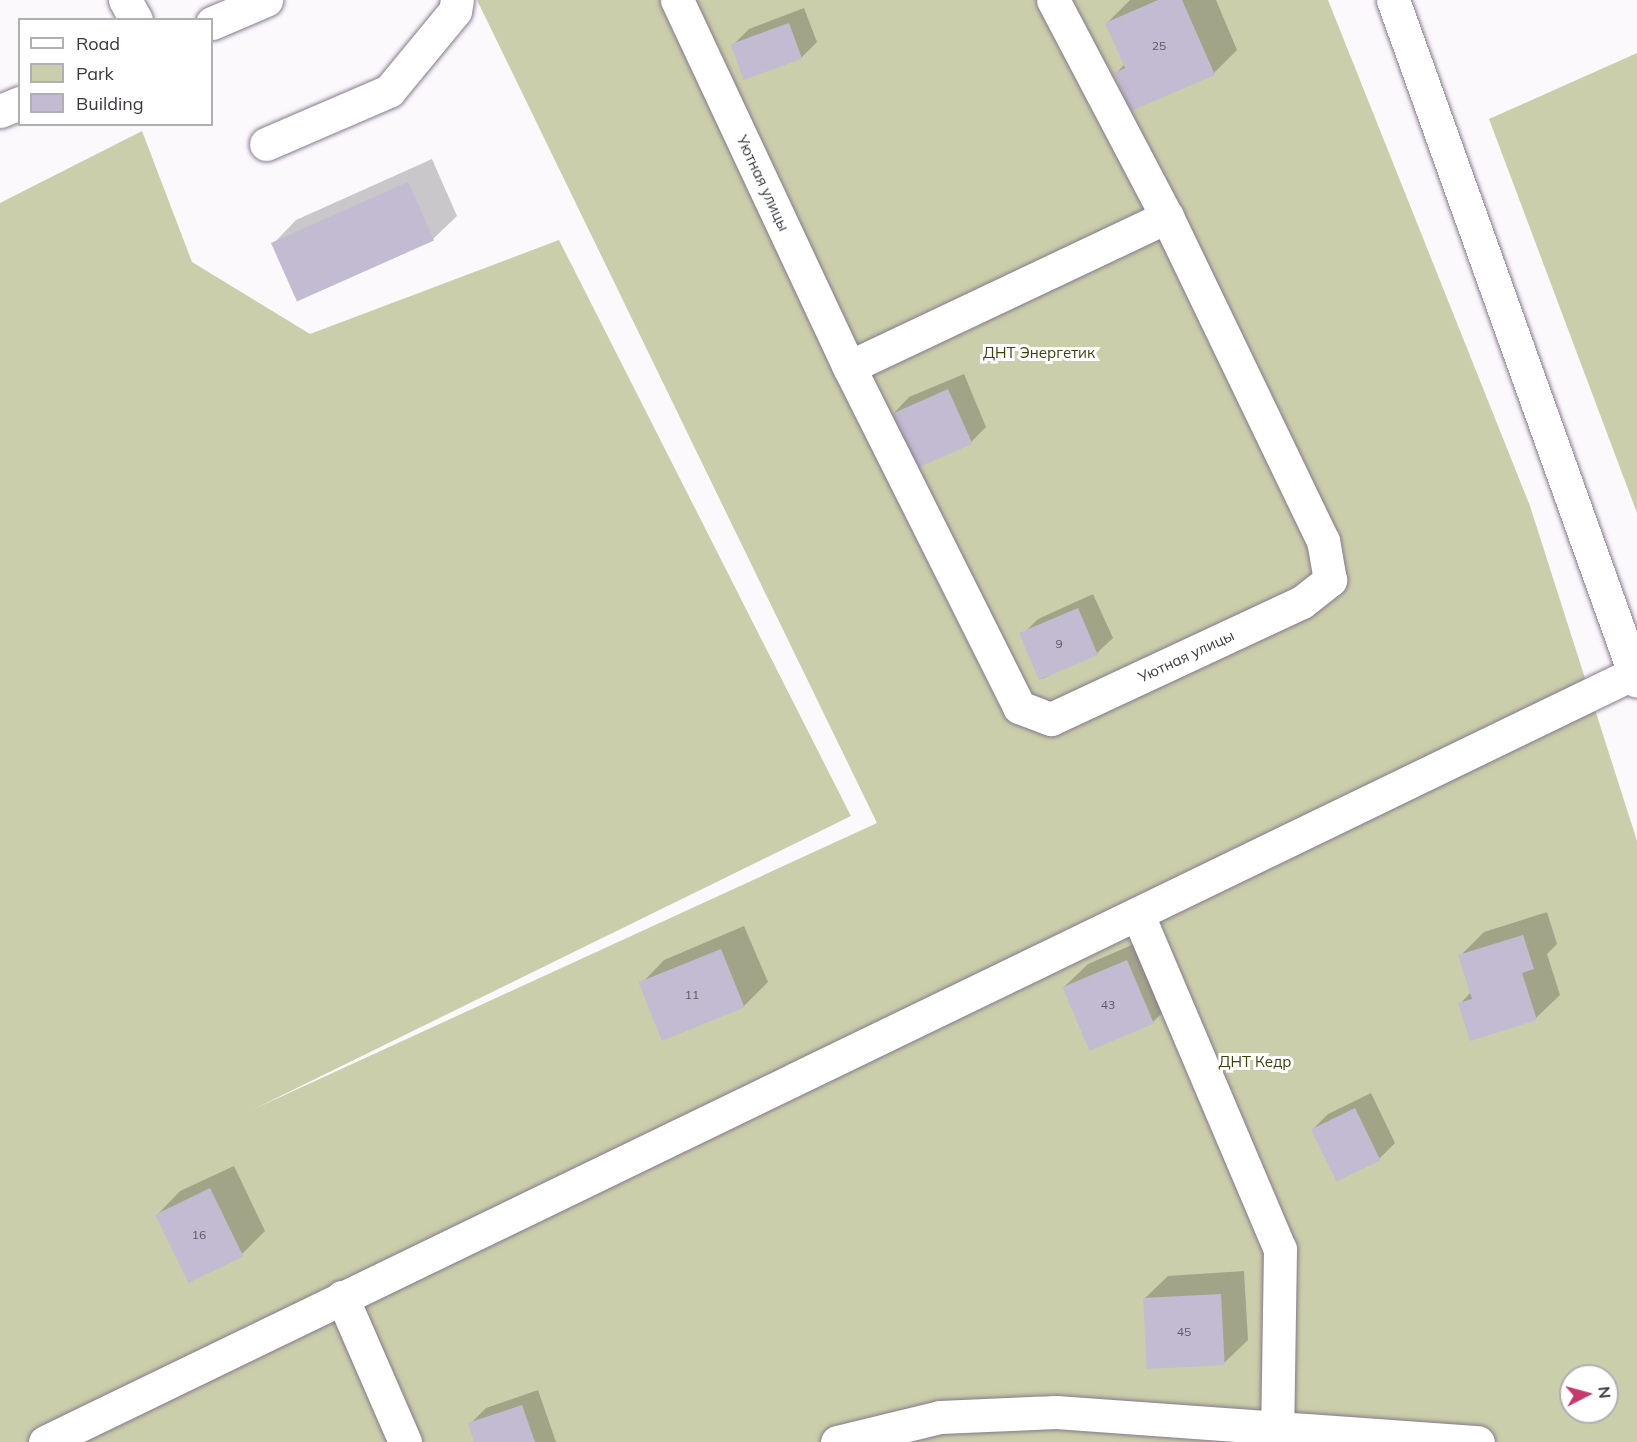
<!DOCTYPE html>
<meta charset="utf-8">
<style>
body{margin:0}
#map{position:relative;width:1637px;height:1442px;overflow:hidden;background:#fcf9fd;font-family:Mulish,sans-serif}
div>[style]{position:absolute}
.green>*{inset:0;background:#cbceaa}
.shadow>*{inset:0;background:#0003}
.building>*{inset:0;background:#c3bbd1;transform-origin:0 0}
.roads{filter:drop-shadow(0 0 2px #86798b) drop-shadow(0 0 2px #86798b)}
.street>*{height:33px;margin:-16.5px;padding:0 16.5px;transform-origin:16.5px;border-radius:16.5px;background:#fff}
span{translate:-50% -50%;white-space:nowrap;text-align:center;line-height:1.15;-webkit-text-stroke:6px #fff;paint-order:stroke}
.number-label{font-size:12px;color:#5e5864}
.number-label span{-webkit-text-stroke-width:0}
.street-label{font-size:15px;color:#3d373f}
.park-label{font-size:15px;color:#3d3f0c}
.legend{position:absolute;left:18px;top:18px;width:195px;height:108px;box-sizing:border-box;background:#fff;border:2px solid #b1afb2;margin:0;padding:8px 10px;list-style:none;font-size:18px;color:#3d373f}
.legend li{display:flex;align-items:center;gap:12px;height:30px}
.legend b{width:30px;border:2px solid #b1afb2}
.north{position:absolute;left:1559px;top:1364px;width:60px;height:60px;box-sizing:border-box;background:#fff;border:2px solid #b1afb2;border-radius:50%;rotate:84deg;font-size:16px;font-weight:700;line-height:24px;text-align:center;color:#3d373f}
.north::after{content:'';display:block;margin:auto;width:21px;height:27px;background:#c5396c;clip-path:polygon(50% 0,100% 100%,50% 72%,0 100%)}
</style>
<div id="map">
<div class="green">
<i style="clip-path:polygon(evenodd,477px 0,1328px 0,1530px 506px,1637px 841px,1637px 1442px,0 1442px,0 203px,142px 131px,192px 262px,310px 334px,559px 240px,851px 816px,252px 1110px,877px 823px,477px 0,1571px 1376px,1607px 1376px,1607px 1412px,1571px 1412px,1571px 1376px)"></i>
<i style="clip-path:polygon(1637px 53px,1637px 513px,1489px 119px)"></i>
</div>
<div class="shadow">
<i style="clip-path:polygon(1130px 0,1216px 0,1237px 50px,1214px 73px,1116px 73px,1125px 64px,1107px 23px)"></i>
<i style="clip-path:polygon(804px 8px,817px 42px,801px 58px,733px 45px,749px 29px)"></i>
<i style="clip-path:polygon(432px 159px,457px 216px,433px 239px,273px 244px,296px 220px)"></i>
<i style="clip-path:polygon(964px 374px,986px 427px,971px 442px,894px 413px,909px 397px)"></i>
<i style="clip-path:polygon(1093px 594px,1113px 638px,1097px 653px,1042px 679px,1022px 635px,1038px 619px)"></i>
<i style="clip-path:polygon(1547px 912px,1557px 944px,1547px 954px,1560px 995px,1536px 1018px,1460px 1004px,1471px 992px,1460px 956px,1484px 932px)"></i>
<i style="clip-path:polygon(744px 926px,768px 982px,744px 1006px,641px 984px,664px 960px)"></i>
<i style="clip-path:polygon(1150px 937px,1177px 998px,1153px 1022px,1064px 987px,1088px 964px)"></i>
<i style="clip-path:polygon(1371px 1093px,1395px 1143px,1379px 1159px,1312px 1130px,1328px 1114px)"></i>
<i style="clip-path:polygon(234px 1166px,265px 1231px,242px 1254px,157px 1215px,180px 1191px)"></i>
<i style="clip-path:polygon(1244px 1271px,1248px 1340px,1224px 1363px,1144px 1299px,1168px 1276px)"></i>
<i style="clip-path:polygon(538px 1390px,556px 1442px,476px 1442px,470px 1424px,486px 1408px)"></i>
</div>
<div class="building">
<i style="clip-path:polygon(1158px 0,1182px 0,1215px 75px,1131px 111px,1114px 73px,1125px 68px,1105px 23px)"></i>
<i style="left:789px;top:23px;width:38px;height:62px;rotate:70deg"></i>
<i style="left:408px;top:182px;width:64px;height:150px;rotate:66deg"></i>
<i style="left:948px;top:389px;width:60px;height:61px;rotate:66deg"></i>
<i style="left:1078px;top:608px;width:51px;height:64px;rotate:67deg"></i>
<i style="clip-path:polygon(1523px 935px,1534px 969px,1522px 973px,1537px 1020px,1470px 1041px,1458px 1003px,1472px 999px,1458px 955px)"></i>
<i style="left:721px;top:949px;width:63px;height:89px;rotate:68deg"></i>
<i style="left:1127px;top:960px;width:69px;height:70px;rotate:67deg"></i>
<i style="left:1355px;top:1108px;width:58px;height:49px;rotate:64deg"></i>
<i style="left:210px;top:1188px;width:76px;height:61px;rotate:64deg"></i>
<i style="left:1221px;top:1294px;width:71px;height:78px;rotate:87deg"></i>
<i style="clip-path:polygon(522px 1405px,535px 1442px,474px 1442px,468px 1423px)"></i>
</div>
<div class="roads">
<div class="street">
<i style="left:125px;top:0;width:23px;rotate:61deg"></i>
<i style="left:677px;top:0;width:405px;rotate:64.9deg"></i>
<i style="left:849px;top:367px;width:380px;rotate:63.4deg"></i>
<i style="left:1019px;top:707px;width:34px;rotate:21deg"></i>
<i style="left:1051px;top:719px;width:277px;rotate:-25deg"></i>
<i style="left:1302px;top:602px;width:36px;rotate:-38deg"></i>
<i style="left:1330px;top:580px;width:40px;rotate:-100deg"></i>
<i style="left:1323px;top:541px;width:360px;rotate:-115.7deg"></i>
<i style="left:1167px;top:217px;width:245px;rotate:-117.7deg"></i>
<i style="left:1393px;top:0;width:723px;rotate:70.29deg"></i>
<i style="left:212px;top:23px;width:59px;rotate:-23.1deg"></i>
<i style="left:0;top:111px;width:22px;rotate:-22deg"></i>
<i style="left:266px;top:144px;width:134px;rotate:-23.3deg"></i>
<i style="left:389px;top:91px;width:104px;rotate:-50.5deg"></i>
<i style="left:455px;top:11px;width:11px;rotate:-80deg"></i>
<i style="left:849px;top:367px;width:352px;rotate:-25.3deg"></i>
<i style="left:1138px;top:915px;width:363px;rotate:67deg"></i>
<i style="left:1280px;top:1249px;width:193px;rotate:90.9deg"></i>
<i style="left:342px;top:1297px;width:158px;rotate:66.5deg"></i>
<i style="left:45px;top:1442px;width:1765px;rotate:-25.82deg"></i>
<i style="left:837px;top:1442px;width:106px;rotate:-13.6deg"></i>
<i style="left:940px;top:1417px;width:116px;rotate:-2.5deg"></i>
<i style="left:1056px;top:1412px;width:423px;rotate:4.1deg"></i>
</div>
</div>
<div class="number-label">
<span style="left:1159px;top:46px">25</span>
<span style="left:1059px;top:644px">9</span>
<span style="left:692px;top:995px">11</span>
<span style="left:1108px;top:1005px">43</span>
<span style="left:199px;top:1235px">16</span>
<span style="left:1184px;top:1332px">45</span>
</div>
<div class="street-label">
<span style="left:763px;top:183px;rotate:65deg">Уютная улицы</span>
<span style="left:1186px;top:656px;rotate:-25deg">Уютная улицы</span>
</div>
<div class="park-label">
<span style="left:1039px;top:353px">ДНТ Энергетик</span>
<span style="left:1255px;top:1062px">ДНТ Кедр</span>
</div>
<ul class="legend">
<li><b style="height:8px;background:#fff"></b>Road</li>
<li><b style="height:16px;background:#cbceaa"></b>Park</li>
<li><b style="height:16px;background:#c3bbd1"></b>Building</li>
</ul>
<div class="north">N</div>
</div>
